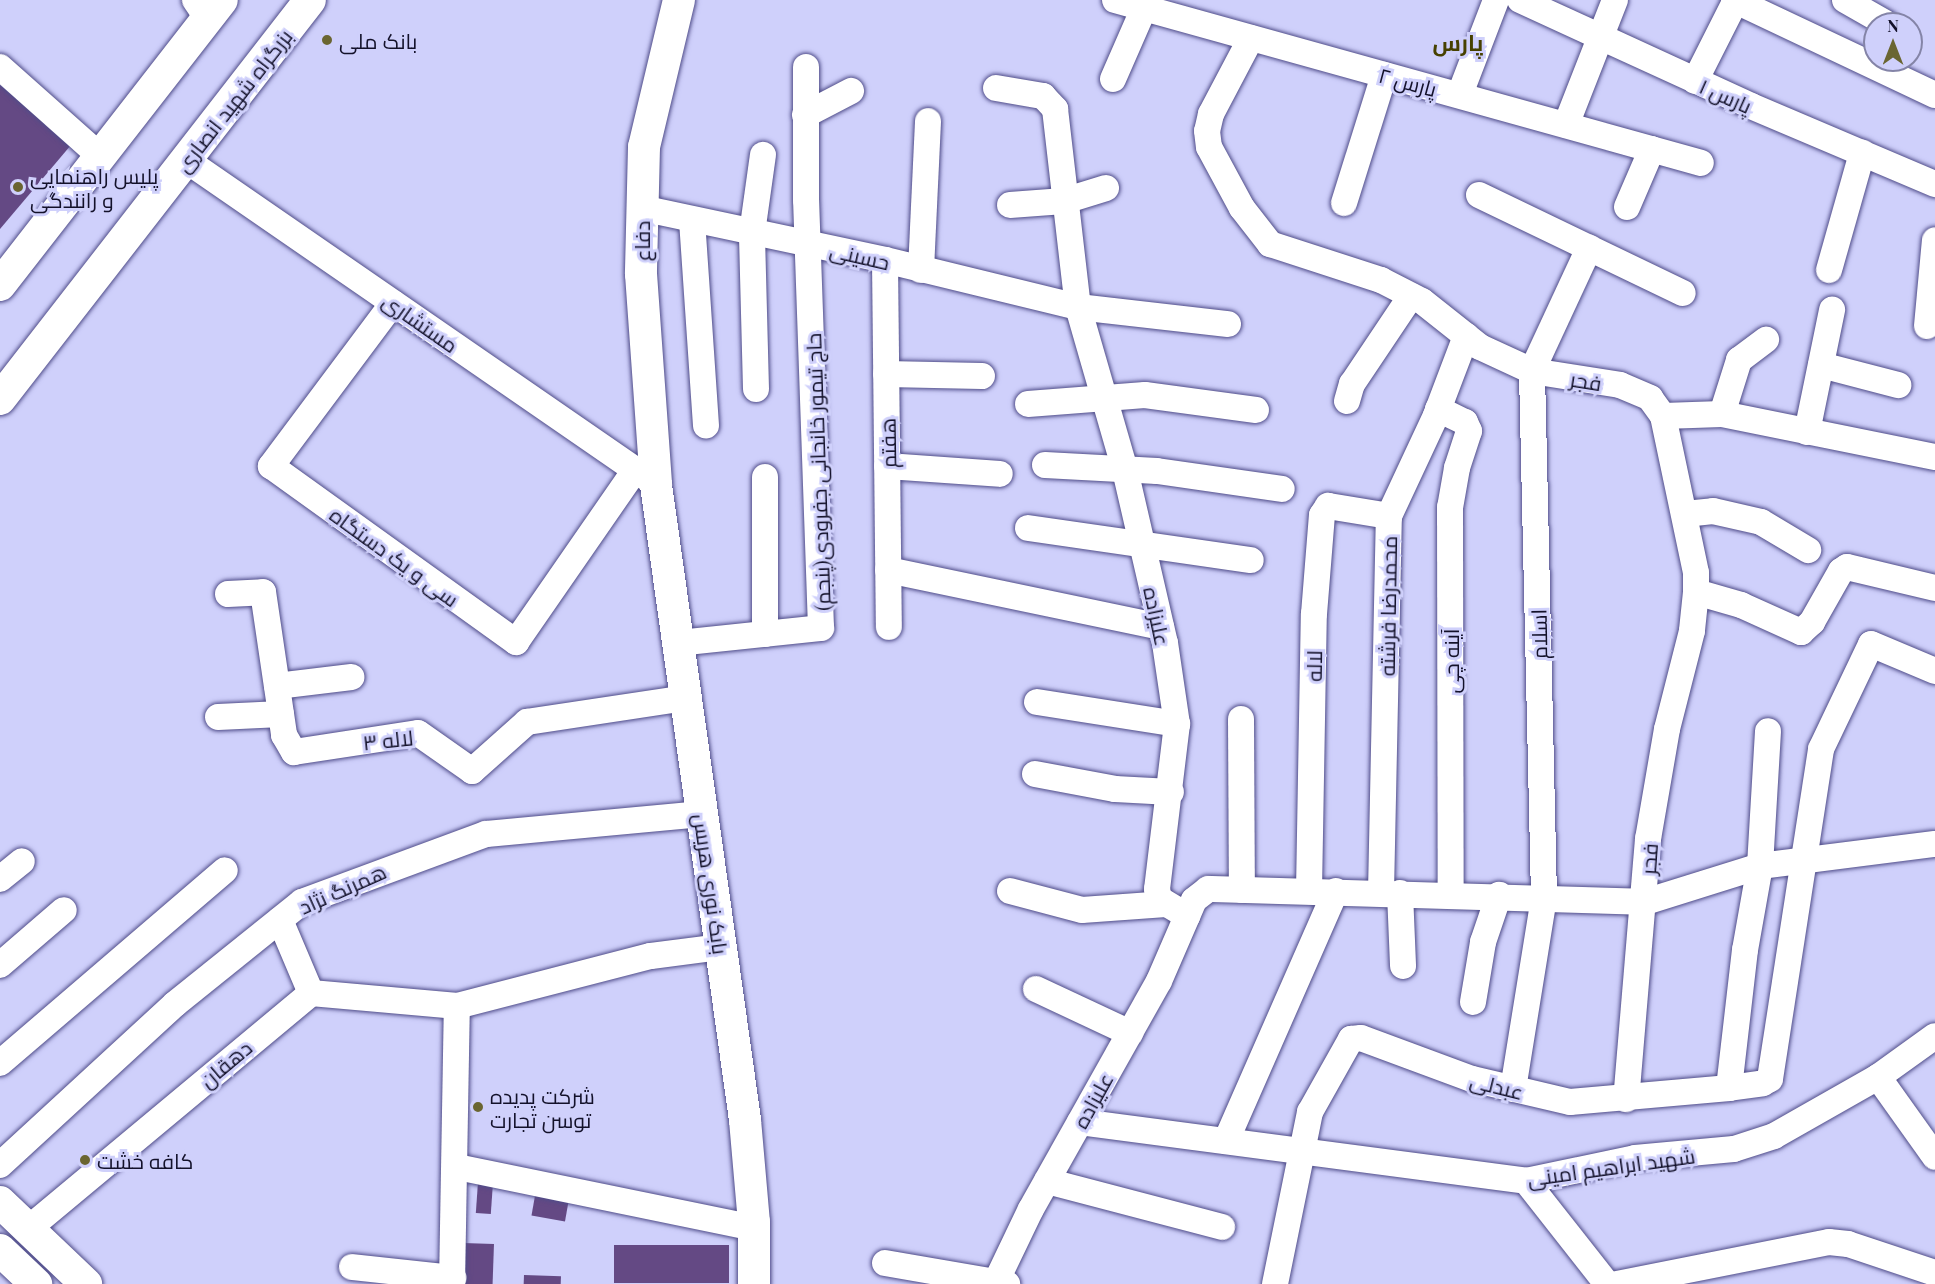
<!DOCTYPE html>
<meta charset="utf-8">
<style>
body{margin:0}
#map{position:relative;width:1935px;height:1284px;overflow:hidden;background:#cfd0fb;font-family:"Playfair Display",Cairo,serif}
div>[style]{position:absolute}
.building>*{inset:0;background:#644984;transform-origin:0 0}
.roads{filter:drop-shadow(0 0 2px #4f4c89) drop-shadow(0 0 2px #4f4c89)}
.minor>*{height:26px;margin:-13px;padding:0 13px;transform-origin:13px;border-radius:13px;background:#fff}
.major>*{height:32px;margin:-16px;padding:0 16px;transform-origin:16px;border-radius:16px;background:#fff}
.dots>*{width:16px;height:16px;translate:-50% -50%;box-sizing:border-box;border:3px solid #cfd0fb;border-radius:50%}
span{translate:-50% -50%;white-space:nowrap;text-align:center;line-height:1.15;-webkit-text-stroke:6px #cfd0fb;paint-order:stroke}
.poi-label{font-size:21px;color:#13112a}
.left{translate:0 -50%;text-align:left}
.street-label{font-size:21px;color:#13112a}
.neighbourhood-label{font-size:22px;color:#474100;font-weight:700}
.north{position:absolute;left:1863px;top:12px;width:60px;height:60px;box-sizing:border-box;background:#cfd0fb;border:2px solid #8484a7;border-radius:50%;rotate:0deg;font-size:16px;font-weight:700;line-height:24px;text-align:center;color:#13112a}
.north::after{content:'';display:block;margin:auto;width:21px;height:27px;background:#6a6531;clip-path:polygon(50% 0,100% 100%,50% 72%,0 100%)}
</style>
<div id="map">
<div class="building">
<i style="clip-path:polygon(0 85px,71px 145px,0 229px)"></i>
<i style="left:478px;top:1182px;width:15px;height:31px;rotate:4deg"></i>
<i style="left:536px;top:1190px;width:34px;height:26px;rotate:10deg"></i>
<i style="left:463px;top:1243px;width:31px;height:41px;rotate:2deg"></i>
<i style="left:614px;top:1245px;width:115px;height:38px"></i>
<i style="left:524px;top:1275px;width:37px;height:9px;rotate:2deg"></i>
</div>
<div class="roads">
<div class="minor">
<i style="left:195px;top:0;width:23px;rotate:56deg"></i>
<i style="left:1115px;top:0;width:608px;rotate:15.54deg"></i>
<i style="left:1520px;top:0;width:254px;rotate:24.6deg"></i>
<i style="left:1751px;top:106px;width:200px;rotate:23deg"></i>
<i style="left:1734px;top:0;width:222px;rotate:25.3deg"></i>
<i style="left:1845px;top:0;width:48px;rotate:29.7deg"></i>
<i style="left:1251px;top:38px;width:86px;rotate:117.8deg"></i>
<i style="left:1211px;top:114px;width:17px;rotate:103deg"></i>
<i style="left:1207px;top:131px;width:16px;rotate:83deg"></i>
<i style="left:1209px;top:147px;width:69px;rotate:61.6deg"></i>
<i style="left:1242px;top:208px;width:46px;rotate:52.1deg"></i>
<i style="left:1270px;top:244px;width:117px;rotate:18deg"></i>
<i style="left:1381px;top:280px;width:46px;rotate:27.1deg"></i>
<i style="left:1422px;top:301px;width:74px;rotate:38.4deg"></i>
<i style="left:1480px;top:347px;width:57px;rotate:24.8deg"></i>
<i style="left:1532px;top:371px;width:89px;rotate:9deg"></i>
<i style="left:1620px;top:385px;width:33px;rotate:23deg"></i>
<i style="left:1650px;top:398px;width:22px;rotate:54deg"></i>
<i style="left:1663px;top:416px;width:160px;rotate:78.1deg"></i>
<i style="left:1696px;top:573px;width:19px;rotate:90deg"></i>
<i style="left:1696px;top:592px;width:39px;rotate:96deg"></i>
<i style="left:1692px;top:631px;width:101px;rotate:104.3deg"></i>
<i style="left:1667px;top:729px;width:112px;rotate:99.8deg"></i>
<i style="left:1648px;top:839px;width:261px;rotate:94.8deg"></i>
<i style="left:0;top:67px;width:134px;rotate:41.7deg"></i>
<i style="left:1113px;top:79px;width:77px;rotate:-66.4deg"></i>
<i style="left:1695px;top:81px;width:91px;rotate:-63.2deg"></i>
<i style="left:996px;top:88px;width:48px;rotate:9.7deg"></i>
<i style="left:1043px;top:96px;width:18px;rotate:47deg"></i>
<i style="left:1055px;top:109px;width:199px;rotate:83.4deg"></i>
<i style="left:1078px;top:307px;width:170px;rotate:73.9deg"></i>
<i style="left:1125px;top:470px;width:178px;rotate:77deg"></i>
<i style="left:1165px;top:643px;width:82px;rotate:81.6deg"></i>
<i style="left:1177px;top:724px;width:166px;rotate:96.9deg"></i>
<i style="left:1157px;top:889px;width:10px;rotate:79deg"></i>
<i style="left:1159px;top:899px;width:33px;rotate:31deg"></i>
<i style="left:1460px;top:94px;width:101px;rotate:-69deg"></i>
<i style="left:805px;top:115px;width:52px;rotate:-27.6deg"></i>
<i style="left:1566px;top:125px;width:134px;rotate:-68.6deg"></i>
<i style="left:186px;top:160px;width:564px;rotate:34.59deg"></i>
<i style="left:1479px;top:195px;width:226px;rotate:25.7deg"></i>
<i style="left:1344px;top:203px;width:134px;rotate:-72.6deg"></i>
<i style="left:1010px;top:205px;width:54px;rotate:-4.2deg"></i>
<i style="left:1064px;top:201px;width:44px;rotate:-17.2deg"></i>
<i style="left:1627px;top:207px;width:63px;rotate:-66.7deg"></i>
<i style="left:641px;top:208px;width:249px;rotate:12deg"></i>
<i style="left:885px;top:260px;width:199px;rotate:13.7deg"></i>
<i style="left:1078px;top:307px;width:151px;rotate:6.5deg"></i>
<i style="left:692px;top:220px;width:206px;rotate:86.1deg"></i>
<i style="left:885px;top:260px;width:367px;rotate:89.4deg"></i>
<i style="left:921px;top:270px;width:149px;rotate:-87.3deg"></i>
<i style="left:1829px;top:270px;width:122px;rotate:-74.2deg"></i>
<i style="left:393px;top:303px;width:204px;rotate:126.8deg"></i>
<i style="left:271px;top:466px;width:302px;rotate:35.7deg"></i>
<i style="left:516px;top:642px;width:209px;rotate:-55.3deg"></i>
<i style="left:1927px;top:326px;width:86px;rotate:-84.7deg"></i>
<i style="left:1821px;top:365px;width:80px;rotate:14.6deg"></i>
<i style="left:886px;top:374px;width:96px;rotate:1.2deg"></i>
<i style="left:756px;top:389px;width:156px;rotate:-91.5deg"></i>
<i style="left:752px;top:233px;width:79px;rotate:-82deg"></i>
<i style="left:1347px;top:401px;width:18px;rotate:-74deg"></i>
<i style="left:1352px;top:384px;width:106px;rotate:-56.2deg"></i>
<i style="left:1028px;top:404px;width:117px;rotate:-4.4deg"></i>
<i style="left:1145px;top:395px;width:112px;rotate:7.7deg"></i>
<i style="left:1438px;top:409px;width:30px;rotate:26deg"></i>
<i style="left:1465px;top:422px;width:10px;rotate:66deg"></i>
<i style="left:1469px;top:431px;width:39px;rotate:108deg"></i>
<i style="left:1457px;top:468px;width:40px;rotate:100deg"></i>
<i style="left:1450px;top:507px;width:387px;rotate:89.9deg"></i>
<i style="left:1722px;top:414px;width:57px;rotate:-72.5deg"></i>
<i style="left:1739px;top:360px;width:34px;rotate:-37deg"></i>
<i style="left:1663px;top:416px;width:59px;rotate:-1.9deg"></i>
<i style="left:1722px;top:414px;width:217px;rotate:11.4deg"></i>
<i style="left:1807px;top:432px;width:125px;rotate:-78.4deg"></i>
<i style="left:1045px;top:465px;width:112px;rotate:3.1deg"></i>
<i style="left:1157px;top:471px;width:126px;rotate:8.2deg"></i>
<i style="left:887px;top:466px;width:113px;rotate:4deg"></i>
<i style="left:1685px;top:514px;width:28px;rotate:-6deg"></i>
<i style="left:1713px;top:511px;width:49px;rotate:12.9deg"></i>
<i style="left:1761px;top:522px;width:55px;rotate:30.8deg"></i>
<i style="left:1028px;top:528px;width:225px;rotate:8.2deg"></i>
<i style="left:888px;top:570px;width:279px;rotate:11.8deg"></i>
<i style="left:1696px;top:592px;width:47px;rotate:16.1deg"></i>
<i style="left:1741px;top:605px;width:66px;rotate:24.2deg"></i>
<i style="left:1801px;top:632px;width:15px;rotate:-42deg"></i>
<i style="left:1812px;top:622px;width:59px;rotate:-60.4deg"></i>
<i style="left:1841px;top:571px;width:7px;rotate:-34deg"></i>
<i style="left:1847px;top:567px;width:90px;rotate:13.4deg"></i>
<i style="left:228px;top:594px;width:35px;rotate:-3deg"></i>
<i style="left:263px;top:592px;width:145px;rotate:81.6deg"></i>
<i style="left:284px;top:735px;width:20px;rotate:60deg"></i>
<i style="left:294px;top:752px;width:125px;rotate:-8.7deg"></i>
<i style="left:418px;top:733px;width:66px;rotate:35.1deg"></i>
<i style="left:472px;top:771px;width:74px;rotate:-41.7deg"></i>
<i style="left:527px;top:722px;width:161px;rotate:-8.6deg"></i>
<i style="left:765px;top:634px;width:157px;rotate:-90deg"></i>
<i style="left:678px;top:643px;width:144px;rotate:-6deg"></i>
<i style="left:821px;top:628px;width:428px;rotate:-92deg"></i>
<i style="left:806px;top:200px;width:133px;rotate:-90deg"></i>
<i style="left:277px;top:686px;width:75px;rotate:-6.9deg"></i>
<i style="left:1037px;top:702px;width:142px;rotate:8.9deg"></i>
<i style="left:218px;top:717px;width:63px;rotate:-2.7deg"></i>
<i style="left:1241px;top:719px;width:171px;rotate:89.7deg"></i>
<i style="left:1035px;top:774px;width:81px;rotate:10.6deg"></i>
<i style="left:1115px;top:789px;width:56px;rotate:3.1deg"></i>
<i style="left:0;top:879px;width:28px;rotate:-39deg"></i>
<i style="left:1010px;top:891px;width:74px;rotate:14.8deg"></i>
<i style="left:1082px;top:910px;width:84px;rotate:-4.1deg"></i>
<i style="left:1309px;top:891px;width:277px;rotate:-89deg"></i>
<i style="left:1314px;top:614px;width:99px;rotate:-85.4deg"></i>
<i style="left:1322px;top:515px;width:11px;rotate:-56deg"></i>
<i style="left:1328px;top:506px;width:62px;rotate:9.3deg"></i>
<i style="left:1381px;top:892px;width:376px;rotate:-88.8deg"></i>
<i style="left:1389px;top:516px;width:111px;rotate:-65deg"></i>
<i style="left:1436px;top:415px;width:85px;rotate:-69.2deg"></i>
<i style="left:1400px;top:893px;width:73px;rotate:87.6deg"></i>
<i style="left:280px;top:920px;width:79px;rotate:67deg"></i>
<i style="left:0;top:965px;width:84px;rotate:-40.7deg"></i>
<i style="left:1036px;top:989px;width:104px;rotate:25.1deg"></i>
<i style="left:1473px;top:1002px;width:61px;rotate:-80.5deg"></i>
<i style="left:1483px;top:942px;width:50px;rotate:-71.2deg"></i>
<i style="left:0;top:1063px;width:296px;rotate:-40.6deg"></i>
<i style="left:1878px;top:1077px;width:98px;rotate:54.5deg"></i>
<i style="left:1729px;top:1088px;width:139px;rotate:-83.4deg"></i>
<i style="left:1745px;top:950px;width:85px;rotate:-79.9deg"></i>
<i style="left:1760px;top:866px;width:135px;rotate:-86.6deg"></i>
<i style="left:1513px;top:1089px;width:194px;rotate:-80.8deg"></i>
<i style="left:1544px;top:897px;width:526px;rotate:-91.31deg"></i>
<i style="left:1532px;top:371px;width:136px;rotate:-65.1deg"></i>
<i style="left:1080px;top:1122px;width:450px;rotate:7.5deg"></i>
<i style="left:1526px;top:1181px;width:111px;rotate:-11.9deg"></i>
<i style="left:1635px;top:1158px;width:99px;rotate:-5.2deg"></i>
<i style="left:1734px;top:1149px;width:42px;rotate:-18deg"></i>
<i style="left:1774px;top:1136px;width:120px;rotate:-29.6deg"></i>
<i style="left:1878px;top:1077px;width:70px;rotate:-35.7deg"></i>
<i style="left:1226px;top:1141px;width:273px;rotate:-66.3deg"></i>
<i style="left:0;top:1165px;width:238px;rotate:-42.6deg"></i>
<i style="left:175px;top:1004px;width:163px;rotate:-38.8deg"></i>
<i style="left:302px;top:902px;width:196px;rotate:-20.3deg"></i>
<i style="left:486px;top:834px;width:217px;rotate:-5.3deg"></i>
<i style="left:457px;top:1167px;width:303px;rotate:11.6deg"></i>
<i style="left:1047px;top:1181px;width:181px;rotate:14.7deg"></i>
<i style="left:1526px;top:1181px;width:131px;rotate:51.8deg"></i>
<i style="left:28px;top:1229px;width:368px;rotate:-39.8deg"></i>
<i style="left:311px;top:993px;width:147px;rotate:5.1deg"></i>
<i style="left:457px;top:1006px;width:200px;rotate:-14.5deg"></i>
<i style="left:651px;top:956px;width:71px;rotate:-7.3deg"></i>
<i style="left:885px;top:1263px;width:124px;rotate:9.8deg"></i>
<i style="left:352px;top:1267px;width:102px;rotate:6.2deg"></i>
<i style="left:452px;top:1284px;width:278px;rotate:-89deg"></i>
<i style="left:995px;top:1284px;width:83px;rotate:-64.4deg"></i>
<i style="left:1031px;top:1209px;width:261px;rotate:-60.7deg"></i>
<i style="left:1159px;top:981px;width:88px;rotate:-66.6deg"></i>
<i style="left:1194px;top:900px;width:18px;rotate:-38deg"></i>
<i style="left:1208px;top:889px;width:437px;rotate:1.7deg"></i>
<i style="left:1645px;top:902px;width:121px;rotate:-17.4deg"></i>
<i style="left:1760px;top:866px;width:176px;rotate:-7.2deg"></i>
<i style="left:1275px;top:1284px;width:176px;rotate:-78.5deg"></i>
<i style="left:1310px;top:1112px;width:84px;rotate:-60.7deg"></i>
<i style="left:1351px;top:1039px;width:10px;rotate:-6deg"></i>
<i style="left:1361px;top:1038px;width:118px;rotate:20.3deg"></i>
<i style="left:1472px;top:1079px;width:101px;rotate:13.2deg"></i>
<i style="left:1570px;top:1102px;width:160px;rotate:-5deg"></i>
<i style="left:1729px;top:1088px;width:34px;rotate:-8deg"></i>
<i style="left:1763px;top:1083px;width:8px;rotate:-30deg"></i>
<i style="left:1770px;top:1079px;width:334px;rotate:-81.2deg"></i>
<i style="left:1821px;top:749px;width:116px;rotate:-64.5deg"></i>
<i style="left:1871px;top:644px;width:69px;rotate:22.9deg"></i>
<i style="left:1617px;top:1284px;width:216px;rotate:-11.2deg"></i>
<i style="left:1829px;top:1242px;width:19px;rotate:6deg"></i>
<i style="left:1848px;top:1244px;width:92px;rotate:18.4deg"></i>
</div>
<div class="major">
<i style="left:679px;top:0;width:151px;rotate:103.4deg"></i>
<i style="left:644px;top:147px;width:127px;rotate:91.4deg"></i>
<i style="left:641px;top:274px;width:212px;rotate:85.9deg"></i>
<i style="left:656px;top:485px;width:641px;rotate:82.02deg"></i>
<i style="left:745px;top:1120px;width:102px;rotate:85deg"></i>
<i style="left:754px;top:1222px;width:62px;rotate:90deg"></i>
<i style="left:0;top:285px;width:361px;rotate:-52.1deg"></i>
<i style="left:0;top:399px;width:505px;rotate:-52.15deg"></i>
<i style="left:0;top:1202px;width:119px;rotate:43.6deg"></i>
<i style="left:0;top:1250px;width:50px;rotate:43.4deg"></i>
</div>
</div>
<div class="dots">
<i style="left:327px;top:40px;background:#6a6531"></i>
<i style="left:18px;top:187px;background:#6a6531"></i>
<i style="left:478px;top:1107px;background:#6a6531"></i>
<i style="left:85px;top:1160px;background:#6a6531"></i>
</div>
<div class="poi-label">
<span class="left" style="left:339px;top:40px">بانک ملی</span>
<span class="left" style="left:30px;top:187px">پلیس راهنمایی<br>و رانندگی</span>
<span class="left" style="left:490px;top:1107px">شرکت پدیده<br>توسن تجارت</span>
<span class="left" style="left:97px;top:1160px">کافه خشت</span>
</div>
<div class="street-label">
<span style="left:1408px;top:81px;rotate:15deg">پارس ۲</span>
<span style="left:1726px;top:95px;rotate:24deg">پارس ۱</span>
<span style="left:233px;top:100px;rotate:-52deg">بزرگراه شهید انصاری</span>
<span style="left:641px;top:241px;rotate:-90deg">دفاع</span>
<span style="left:860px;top:255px;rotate:13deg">حسینی</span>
<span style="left:421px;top:322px;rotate:35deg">مستشاری</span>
<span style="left:1586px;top:380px;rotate:9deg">فجر</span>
<span style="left:887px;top:443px;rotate:-91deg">هفتم</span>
<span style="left:817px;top:472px;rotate:-92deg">حاج تیمور خانجانی جفرودی(پنجم)</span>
<span style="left:395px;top:556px;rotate:36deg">سی و یک دستگاه</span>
<span style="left:1387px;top:606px;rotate:-89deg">محمدرضا فرشته</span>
<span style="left:1158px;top:616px;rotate:78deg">علیزاده</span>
<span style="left:1538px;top:634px;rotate:-91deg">اسلام</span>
<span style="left:1450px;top:661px;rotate:-90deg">آینه چی</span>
<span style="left:1313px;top:666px;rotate:-89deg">لاله</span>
<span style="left:388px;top:739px;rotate:-6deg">لاله ۳</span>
<span style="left:1648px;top:859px;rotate:-86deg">فجر</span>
<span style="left:712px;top:884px;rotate:82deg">بابک نوری هریس</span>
<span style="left:342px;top:888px;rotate:-24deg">همرنگ نژاد</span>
<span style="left:225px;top:1063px;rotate:-40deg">دهقان</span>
<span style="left:1497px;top:1085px;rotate:14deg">عبدلی</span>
<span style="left:1092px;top:1100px;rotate:-61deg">علیزاده</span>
<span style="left:1611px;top:1166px;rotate:-8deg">شهید ابراهیم امینی</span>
</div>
<div class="neighbourhood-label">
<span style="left:1458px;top:43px">پارس</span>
</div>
<div class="north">N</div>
</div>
